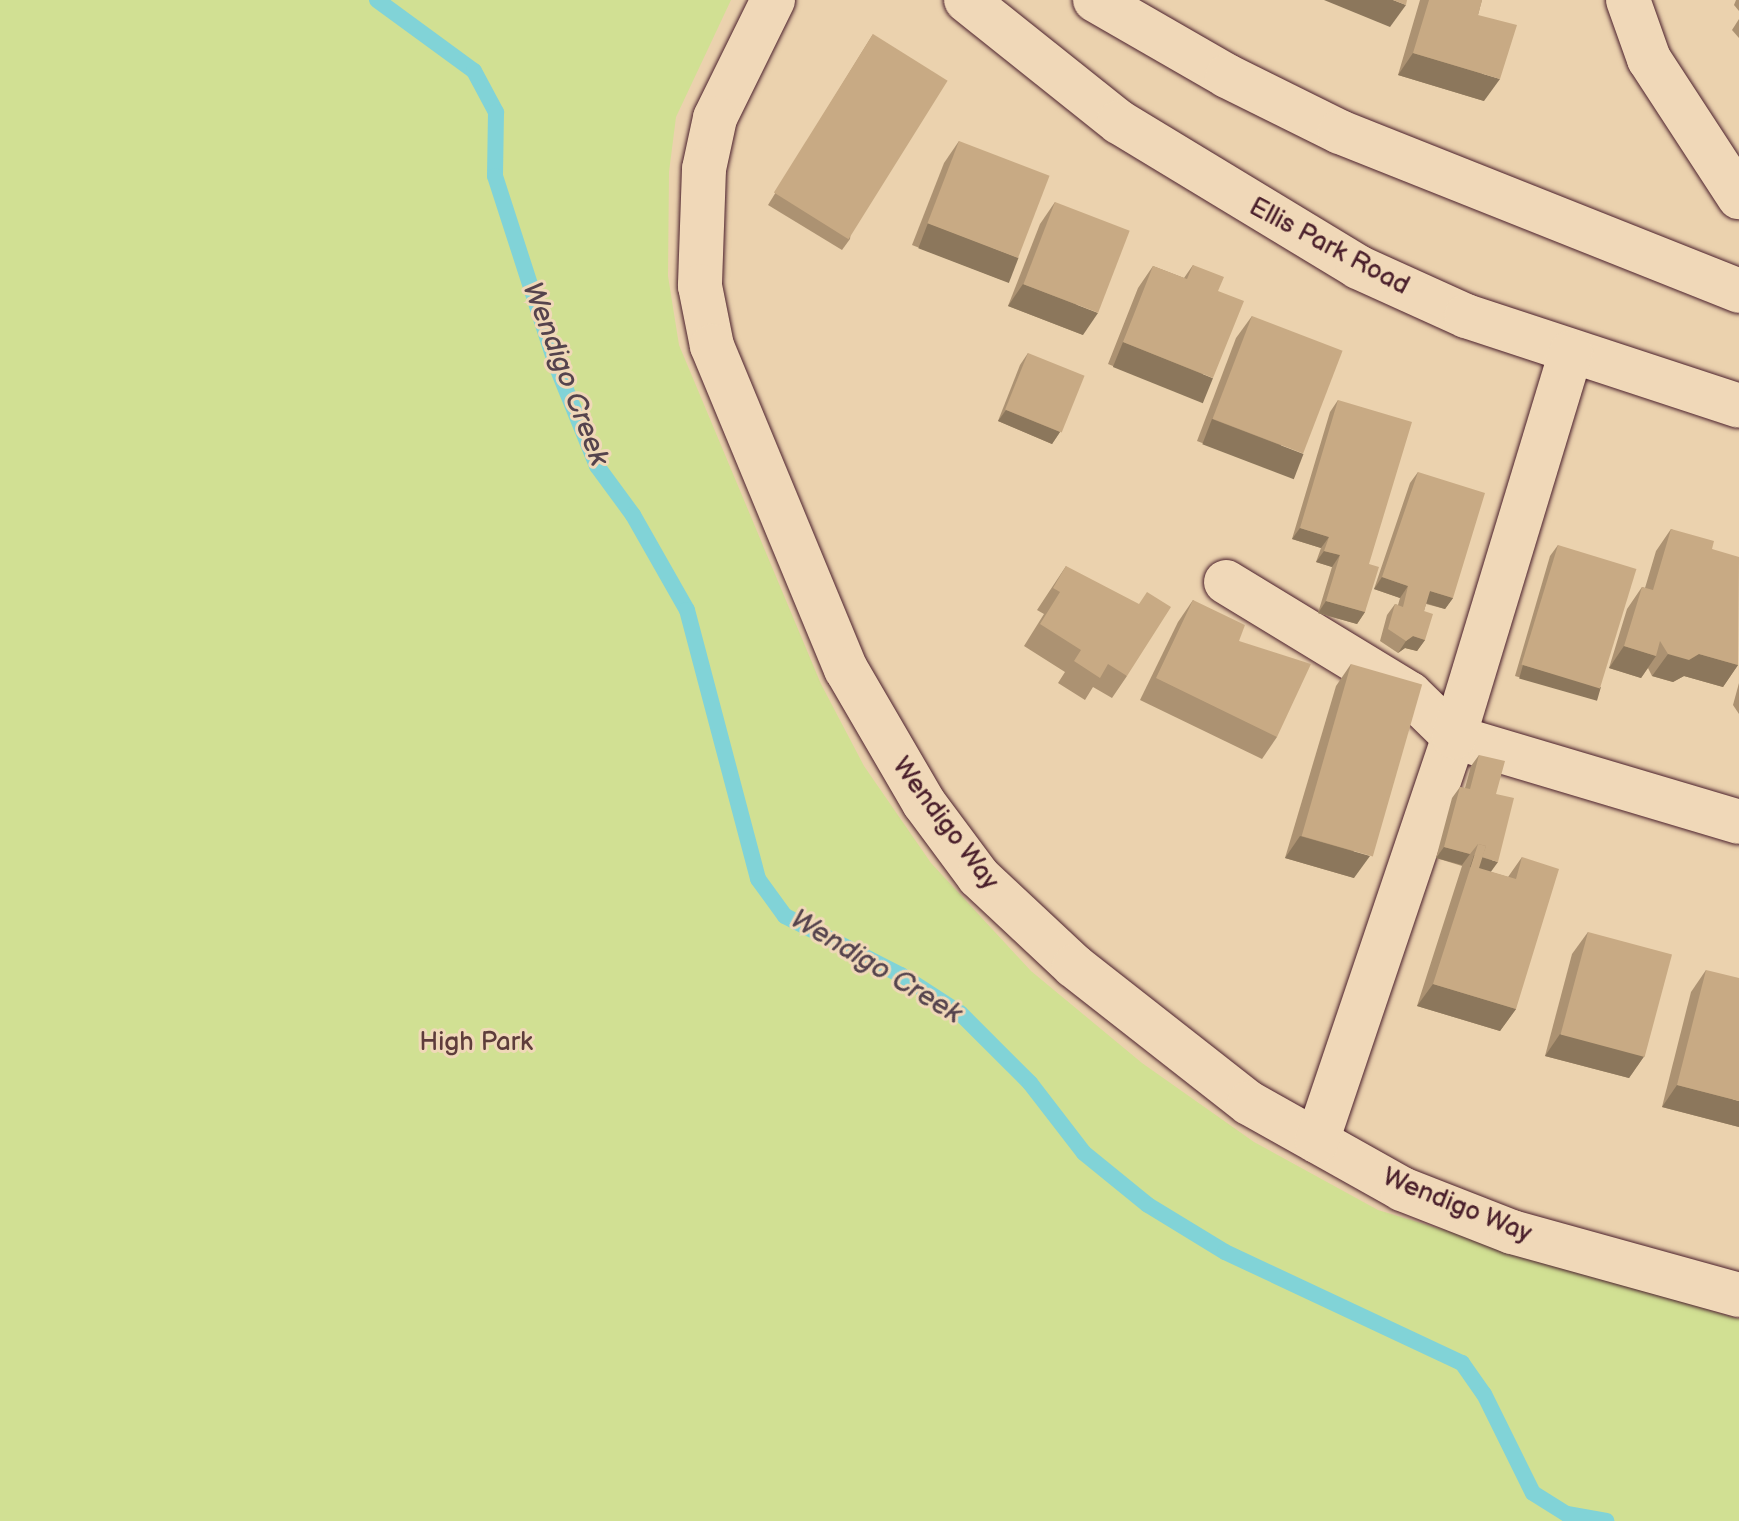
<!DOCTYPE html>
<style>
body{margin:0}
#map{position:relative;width:1739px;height:1521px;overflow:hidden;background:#ebd2ae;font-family:"Balsamiq Sans",sans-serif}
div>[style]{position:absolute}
.green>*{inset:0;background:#d1e093}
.stream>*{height:16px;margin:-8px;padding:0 8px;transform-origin:8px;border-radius:8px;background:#81d3d7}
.roads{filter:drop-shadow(0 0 2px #4a1f2b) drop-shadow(0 0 2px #4a1f2b)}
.minor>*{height:44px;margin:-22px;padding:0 22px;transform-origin:22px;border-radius:22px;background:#f0d8b8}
.wall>*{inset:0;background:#ac9272}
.shaded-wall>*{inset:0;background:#8c775c;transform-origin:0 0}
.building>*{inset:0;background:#c8aa84;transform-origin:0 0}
span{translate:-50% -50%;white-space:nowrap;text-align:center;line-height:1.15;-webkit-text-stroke:6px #f0d8b8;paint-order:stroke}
.street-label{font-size:26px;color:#4a1f2b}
.park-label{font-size:26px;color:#5e3c3b}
.water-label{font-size:28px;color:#55434d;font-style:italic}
</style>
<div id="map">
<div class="green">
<i style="clip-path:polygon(0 0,731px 0,676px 117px,669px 172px,668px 276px,679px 345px,821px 684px,864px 766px,931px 863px,1031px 971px,1142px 1063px,1254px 1142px,1378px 1210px,1739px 1319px,1739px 1521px,0 1521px)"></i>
</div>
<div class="stream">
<i style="left:377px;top:0;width:120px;rotate:36.2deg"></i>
<i style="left:474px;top:71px;width:47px;rotate:61.8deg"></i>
<i style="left:496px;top:112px;width:64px;rotate:90.9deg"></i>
<i style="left:495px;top:176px;width:199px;rotate:72.1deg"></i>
<i style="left:556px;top:365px;width:109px;rotate:67.9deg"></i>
<i style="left:597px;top:466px;width:61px;rotate:53.7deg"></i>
<i style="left:633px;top:515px;width:109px;rotate:60.4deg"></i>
<i style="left:687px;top:610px;width:278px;rotate:75.2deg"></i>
<i style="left:758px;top:879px;width:46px;rotate:53.9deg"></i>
<i style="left:785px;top:916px;width:130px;rotate:27deg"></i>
<i style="left:901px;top:975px;width:70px;rotate:32.8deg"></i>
<i style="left:960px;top:1013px;width:99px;rotate:45deg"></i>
<i style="left:1030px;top:1083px;width:88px;rotate:52.4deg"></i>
<i style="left:1084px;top:1153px;width:82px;rotate:39.1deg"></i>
<i style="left:1148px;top:1205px;width:90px;rotate:31.4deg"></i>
<i style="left:1225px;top:1252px;width:262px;rotate:25.1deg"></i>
<i style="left:1462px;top:1363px;width:38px;rotate:55deg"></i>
<i style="left:1484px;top:1394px;width:110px;rotate:63.7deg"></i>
<i style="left:1533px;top:1493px;width:40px;rotate:32deg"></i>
<i style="left:1567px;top:1514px;width:40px;rotate:10deg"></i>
</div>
<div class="roads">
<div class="minor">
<i style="left:773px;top:0;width:131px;rotate:116.2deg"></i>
<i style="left:715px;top:118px;width:52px;rotate:102.2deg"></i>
<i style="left:704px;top:169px;width:117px;rotate:92deg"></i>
<i style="left:700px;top:286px;width:61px;rotate:78.7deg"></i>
<i style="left:712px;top:346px;width:350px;rotate:67.5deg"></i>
<i style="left:846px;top:669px;width:155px;rotate:59.8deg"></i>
<i style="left:924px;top:803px;width:92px;rotate:53.4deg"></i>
<i style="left:979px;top:877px;width:130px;rotate:43.1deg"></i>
<i style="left:1074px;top:966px;width:222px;rotate:38.1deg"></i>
<i style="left:1249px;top:1103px;width:176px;rotate:29.3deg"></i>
<i style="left:1402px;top:1189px;width:118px;rotate:21.4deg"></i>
<i style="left:1512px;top:1232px;width:236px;rotate:15.5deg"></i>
<i style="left:966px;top:0;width:196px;rotate:38.6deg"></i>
<i style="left:1119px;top:122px;width:280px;rotate:31.2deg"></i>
<i style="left:1358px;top:267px;width:119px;rotate:24.4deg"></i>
<i style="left:1466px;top:316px;width:287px;rotate:18.2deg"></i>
<i style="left:1095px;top:0;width:152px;rotate:29.9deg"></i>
<i style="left:1227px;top:76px;width:126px;rotate:26.4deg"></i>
<i style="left:1340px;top:132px;width:430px;rotate:21.7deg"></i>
<i style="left:1628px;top:0;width:63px;rotate:70.4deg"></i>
<i style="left:1649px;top:59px;width:165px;rotate:56.9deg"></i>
<i style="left:1226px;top:582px;width:215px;rotate:31.3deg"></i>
<i style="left:1410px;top:694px;width:62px;rotate:44.3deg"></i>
<i style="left:1454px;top:737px;width:297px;rotate:16.6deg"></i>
<i style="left:1317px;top:1141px;width:427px;rotate:-71.3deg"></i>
<i style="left:1454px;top:737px;width:402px;rotate:-73.1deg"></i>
</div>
</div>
<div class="wall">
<i style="clip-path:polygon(1420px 0,1482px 0,1478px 15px,1484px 101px,1398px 75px)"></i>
<i style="clip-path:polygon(1736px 0,1739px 0,1739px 11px,1734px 5px)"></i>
<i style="clip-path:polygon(1739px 19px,1739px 38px,1732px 30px)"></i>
<i style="clip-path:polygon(873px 34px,850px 239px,842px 250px,768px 205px)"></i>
<i style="clip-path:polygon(959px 141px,1002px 280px,912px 245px,944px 163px)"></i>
<i style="clip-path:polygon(1055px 202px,1083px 335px,1008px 306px,1040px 224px)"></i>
<i style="clip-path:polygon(1193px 265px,1218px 291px,1198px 400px,1108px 364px,1138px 288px,1153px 266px,1184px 278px)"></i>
<i style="clip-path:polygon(1252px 316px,1288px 476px,1197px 441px,1236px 338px)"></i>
<i style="clip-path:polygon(1028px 353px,1060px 432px,1052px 444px,998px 421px,1020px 365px)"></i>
<i style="clip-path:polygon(1338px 400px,1369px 564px,1365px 612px,1357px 624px,1318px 613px,1332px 567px,1316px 562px,1321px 548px,1292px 539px,1330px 412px)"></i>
<i style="clip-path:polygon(1418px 472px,1453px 598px,1445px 609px,1426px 604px,1424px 611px,1425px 640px,1417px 651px,1405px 648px,1398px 653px,1380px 641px,1387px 615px,1395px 604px,1398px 605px,1400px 598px,1374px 589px,1410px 483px)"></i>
<i style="clip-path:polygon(1671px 529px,1712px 549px,1738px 665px,1723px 687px,1684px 676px,1673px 682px,1652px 676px,1648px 668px,1641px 678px,1609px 668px,1627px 609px,1642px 587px,1645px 588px,1656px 551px)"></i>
<i style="clip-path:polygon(1558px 545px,1593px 699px,1515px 676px,1550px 556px)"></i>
<i style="clip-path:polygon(1066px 566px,1127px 676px,1112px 698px,1093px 687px,1085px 700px,1058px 683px,1065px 672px,1024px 646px,1044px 614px,1037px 610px)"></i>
<i style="clip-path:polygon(1193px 600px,1239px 641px,1277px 737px,1262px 759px,1140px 700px,1178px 622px)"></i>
<i style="clip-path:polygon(1351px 664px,1354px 878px,1285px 858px,1336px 686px)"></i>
<i style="clip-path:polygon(1739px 683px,1739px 714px,1733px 705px)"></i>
<i style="clip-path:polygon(1479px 755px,1496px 794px,1491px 872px,1508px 877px,1522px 857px,1516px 1009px,1500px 1031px,1417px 1006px,1462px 866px,1436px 858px,1452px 798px,1460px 787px,1465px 788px,1471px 766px)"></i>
<i style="clip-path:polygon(1588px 932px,1645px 1055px,1629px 1078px,1545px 1056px,1572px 954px)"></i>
<i style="clip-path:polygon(1706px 970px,1739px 1127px,1662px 1107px,1691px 992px)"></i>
</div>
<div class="shaded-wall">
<i style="clip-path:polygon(1324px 0,1393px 0,1406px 5px,1390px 27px)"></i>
<i style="clip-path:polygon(1413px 53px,1500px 79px,1484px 101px,1398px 75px)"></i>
<i style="left:928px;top:223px;width:97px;height:27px;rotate:21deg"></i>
<i style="clip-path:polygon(1023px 284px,1098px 313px,1083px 335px,1008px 306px)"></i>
<i style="left:1123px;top:342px;width:97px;height:27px;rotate:22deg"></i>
<i style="clip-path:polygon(1006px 410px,1060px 432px,1052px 444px,998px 421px)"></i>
<i style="left:1212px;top:419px;width:98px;height:27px;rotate:21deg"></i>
<i style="clip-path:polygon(1300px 528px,1329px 537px,1321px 548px,1292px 539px)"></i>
<i style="clip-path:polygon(1324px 551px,1340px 555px,1332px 567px,1316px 562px)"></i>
<i style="clip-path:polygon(1382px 577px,1408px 586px,1400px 598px,1374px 589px)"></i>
<i style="clip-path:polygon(1430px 591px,1453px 598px,1445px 609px,1422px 602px)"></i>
<i style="clip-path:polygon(1326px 601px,1365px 612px,1357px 624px,1318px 613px)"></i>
<i style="clip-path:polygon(1413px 636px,1425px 640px,1417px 651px,1405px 648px,1398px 653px,1406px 641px)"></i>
<i style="clip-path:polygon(1624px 646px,1656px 656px,1641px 678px,1609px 668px)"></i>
<i style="clip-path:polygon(1668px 654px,1699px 654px,1738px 665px,1723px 687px,1684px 676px,1673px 682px,1652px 676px)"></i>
<i style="left:1523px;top:665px;width:81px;height:14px;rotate:16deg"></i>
<i style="clip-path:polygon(1300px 836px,1370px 856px,1354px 878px,1285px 858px)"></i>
<i style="clip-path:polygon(1444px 847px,1470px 854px,1462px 865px,1436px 858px)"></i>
<i style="clip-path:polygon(1474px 855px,1498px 862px,1490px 873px,1470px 867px)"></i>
<i style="clip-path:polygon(1433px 984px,1516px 1009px,1500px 1031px,1417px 1006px)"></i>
<i style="clip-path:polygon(1560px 1034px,1645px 1055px,1629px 1078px,1545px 1056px)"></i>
<i style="clip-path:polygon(1677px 1085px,1739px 1101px,1739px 1127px,1662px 1107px)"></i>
</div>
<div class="building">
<i style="clip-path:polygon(1393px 0,1407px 0,1406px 5px)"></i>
<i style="clip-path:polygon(1429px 0,1482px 0,1478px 15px,1517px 25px,1500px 79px,1413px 53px)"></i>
<i style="left:873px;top:34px;width:88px;height:187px;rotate:32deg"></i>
<i style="left:959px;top:141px;width:97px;height:88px;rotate:21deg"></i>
<i style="left:1055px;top:202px;width:80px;height:88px;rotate:21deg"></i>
<i style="clip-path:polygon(1193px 265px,1224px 277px,1218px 291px,1244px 301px,1213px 378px,1123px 342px,1153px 266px,1187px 279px)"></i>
<i style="left:1252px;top:316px;width:97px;height:110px;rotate:21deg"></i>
<i style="left:1028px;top:353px;width:61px;height:61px;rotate:22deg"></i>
<i style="clip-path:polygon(1338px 400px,1412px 422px,1369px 564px,1379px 567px,1365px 612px,1326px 601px,1340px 555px,1324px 551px,1329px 537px,1300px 528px)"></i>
<i style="clip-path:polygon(1418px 472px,1485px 493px,1453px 598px,1430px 591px,1424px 611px,1433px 614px,1425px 640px,1413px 636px,1406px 641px,1388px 629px,1395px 604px,1403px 607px,1408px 586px,1382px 577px)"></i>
<i style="clip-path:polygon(1671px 529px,1714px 541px,1712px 549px,1739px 557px,1738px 665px,1699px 654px,1689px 660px,1668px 654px,1660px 641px,1656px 656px,1624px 646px,1642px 587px,1653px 590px)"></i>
<i style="left:1558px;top:545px;width:82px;height:125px;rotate:17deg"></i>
<i style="clip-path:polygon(1066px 566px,1139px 604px,1147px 592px,1171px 607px,1127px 676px,1108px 664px,1100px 678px,1074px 661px,1081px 650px,1040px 624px,1060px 592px,1053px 588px)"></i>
<i style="clip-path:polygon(1193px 600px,1245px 625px,1239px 641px,1311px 664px,1277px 737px,1156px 678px)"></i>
<i style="left:1351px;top:664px;width:74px;height:179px;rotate:16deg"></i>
<i style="clip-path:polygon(1479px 755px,1505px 761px,1496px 794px,1514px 798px,1498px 862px,1482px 857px,1486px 846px,1478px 844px,1470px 854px,1444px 847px,1460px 787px,1470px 789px)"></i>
<i style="clip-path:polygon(1478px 844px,1486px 846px,1479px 868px,1516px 879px,1522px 857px,1559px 869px,1516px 1009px,1433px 984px)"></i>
<i style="left:1588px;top:932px;width:87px;height:106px;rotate:15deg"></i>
<i style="clip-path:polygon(1706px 970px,1739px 978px,1739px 1101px,1677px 1085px)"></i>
</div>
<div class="street-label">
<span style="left:1329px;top:247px;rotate:28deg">Ellis Park Road</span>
<span style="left:945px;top:824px;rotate:53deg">Wendigo Way</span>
<span style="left:1457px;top:1206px;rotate:22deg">Wendigo Way</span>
</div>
<div class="park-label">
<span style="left:476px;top:1043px">High Park</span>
</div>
<div class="water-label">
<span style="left:565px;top:374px;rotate:69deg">Wendigo Creek</span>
<span style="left:876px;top:967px;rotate:31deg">Wendigo Creek</span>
</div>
</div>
